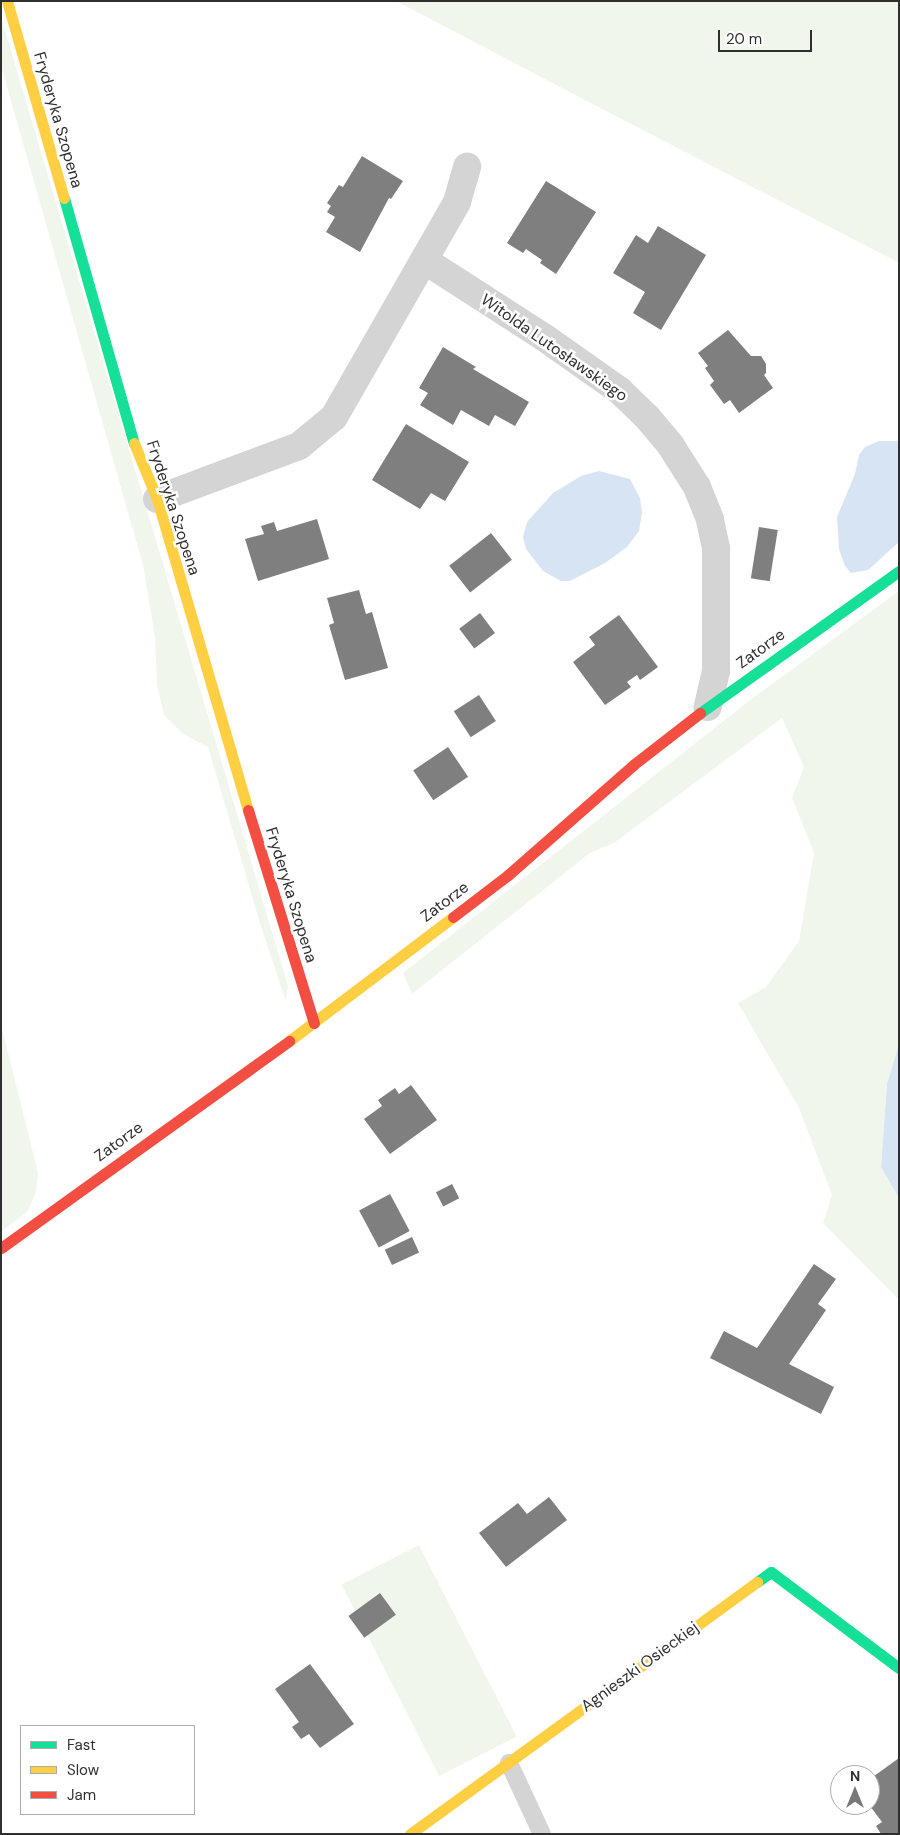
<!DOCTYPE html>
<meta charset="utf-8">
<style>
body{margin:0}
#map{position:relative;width:900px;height:1835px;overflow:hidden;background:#fff;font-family:"DM Sans",sans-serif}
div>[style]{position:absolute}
.green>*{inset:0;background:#f0f6ec;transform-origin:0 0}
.water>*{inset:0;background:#d7e4f4}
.building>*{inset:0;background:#7f7f7f;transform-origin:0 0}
.lane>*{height:18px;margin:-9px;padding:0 9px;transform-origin:9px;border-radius:9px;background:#d4d4d4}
.street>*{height:28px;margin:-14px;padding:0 14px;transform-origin:14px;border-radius:14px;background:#d4d4d4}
.fast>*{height:11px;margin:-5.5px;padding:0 5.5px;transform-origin:5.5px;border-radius:5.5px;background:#16e098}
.slow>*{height:11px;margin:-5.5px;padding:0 5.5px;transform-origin:5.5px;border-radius:5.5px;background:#ffcf43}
.jam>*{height:11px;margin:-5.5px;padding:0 5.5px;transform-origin:5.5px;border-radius:5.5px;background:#f24e42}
span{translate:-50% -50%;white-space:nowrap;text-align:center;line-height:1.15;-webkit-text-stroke:5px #fff;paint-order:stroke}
.street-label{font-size:16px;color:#2f2f2f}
.frame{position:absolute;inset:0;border:2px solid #2f2f2f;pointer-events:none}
.legend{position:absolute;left:20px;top:1725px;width:175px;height:90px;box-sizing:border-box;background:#fff;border:1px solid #acacac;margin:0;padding:6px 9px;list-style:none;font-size:15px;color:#2f2f2f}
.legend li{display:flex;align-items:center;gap:10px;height:25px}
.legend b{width:25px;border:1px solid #acacac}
.north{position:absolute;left:830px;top:1765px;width:50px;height:50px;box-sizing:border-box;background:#fff;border:1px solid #acacac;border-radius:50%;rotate:0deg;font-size:14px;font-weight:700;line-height:20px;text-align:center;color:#2f2f2f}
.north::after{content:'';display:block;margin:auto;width:18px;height:22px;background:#787878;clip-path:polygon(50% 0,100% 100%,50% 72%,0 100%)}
.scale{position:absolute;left:718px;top:30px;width:94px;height:22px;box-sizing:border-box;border:2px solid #2f2f2f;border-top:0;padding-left:6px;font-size:15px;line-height:18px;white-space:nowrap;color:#2f2f2f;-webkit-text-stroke:4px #fff;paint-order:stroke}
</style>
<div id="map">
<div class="green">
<i style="clip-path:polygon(396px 1px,899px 1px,899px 263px,560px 87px)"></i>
<i style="clip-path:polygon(1px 17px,288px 986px,286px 1002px,259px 920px,208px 747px,183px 734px,164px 715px,157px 685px,155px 638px,143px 565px,1px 66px)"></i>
<i style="clip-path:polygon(899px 591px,899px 1044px,887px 1084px,881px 1167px,899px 1198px,899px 1300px,823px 1223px,832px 1195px,799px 1108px,738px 1003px,766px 987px,799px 941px,814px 853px,792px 798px,804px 767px,782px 718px,614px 843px,590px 853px,412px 994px,403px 973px,754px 697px)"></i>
<i style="clip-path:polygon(1px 1025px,38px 1173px,36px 1192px,28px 1211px,1px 1232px)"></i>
<i style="left:419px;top:1545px;width:215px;height:87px;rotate:63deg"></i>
</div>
<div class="water">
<i style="clip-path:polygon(879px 441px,899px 441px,899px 542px,868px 570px,851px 573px,845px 566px,839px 549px,837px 517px,855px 474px,859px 455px,865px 447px)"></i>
<i style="clip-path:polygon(599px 471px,630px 479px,640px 498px,642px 513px,639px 531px,627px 547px,605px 563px,570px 581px,561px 581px,543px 571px,526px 549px,523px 537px,527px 522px,553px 493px,581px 476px)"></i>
<i style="clip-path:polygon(899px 1044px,899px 1198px,881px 1167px,887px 1084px)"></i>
</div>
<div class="building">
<i style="clip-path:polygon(362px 156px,403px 181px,391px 199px,389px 198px,360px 252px,326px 232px,335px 217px,327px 212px,331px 206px,327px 203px,339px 185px,343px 187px)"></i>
<i style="clip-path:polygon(546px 181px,596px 212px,556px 274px,540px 263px,542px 260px,526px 249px,523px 253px,507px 243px)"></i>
<i style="clip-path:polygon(658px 226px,706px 255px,661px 330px,633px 313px,645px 292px,613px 273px,636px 235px,648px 243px)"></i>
<i style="clip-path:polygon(728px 330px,751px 356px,761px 356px,766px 364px,766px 373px,764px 375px,773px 388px,739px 413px,730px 400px,724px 404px,710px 385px,714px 381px,705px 368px,708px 366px,698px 353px)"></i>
<i style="clip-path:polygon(443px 347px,476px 367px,473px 369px,529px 402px,515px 426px,495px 415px,489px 426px,461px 410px,453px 425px,420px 405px,428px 393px,419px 388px)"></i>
<i style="clip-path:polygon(406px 424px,469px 462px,445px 501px,431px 493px,420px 509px,372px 480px)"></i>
<i style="clip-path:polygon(317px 519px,329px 559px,258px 581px,245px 539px,264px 534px,261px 526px,274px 522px,277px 531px)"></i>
<i style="left:759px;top:527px;width:19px;height:52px;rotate:9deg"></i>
<i style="left:491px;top:533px;width:34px;height:53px;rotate:52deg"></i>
<i style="clip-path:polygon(359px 590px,366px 614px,372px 612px,388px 668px,345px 680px,329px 625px,334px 623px,327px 598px)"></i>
<i style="left:480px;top:613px;width:25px;height:26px;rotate:53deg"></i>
<i style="clip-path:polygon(619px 615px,658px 667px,640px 680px,637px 675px,627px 682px,631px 687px,605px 705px,573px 662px,595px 645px,589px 637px)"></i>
<i style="left:479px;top:695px;width:31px;height:30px;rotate:57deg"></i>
<i style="left:448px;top:747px;width:36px;height:42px;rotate:56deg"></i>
<i style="clip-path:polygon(411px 1085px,437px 1120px,390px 1154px,364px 1119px,382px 1106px,378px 1100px,395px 1088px,399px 1094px)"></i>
<i style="left:452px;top:1184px;width:16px;height:18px;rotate:63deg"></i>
<i style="left:390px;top:1194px;width:42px;height:35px;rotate:62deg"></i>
<i style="left:412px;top:1237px;width:17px;height:30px;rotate:65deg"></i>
<i style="clip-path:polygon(814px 1264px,836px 1279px,818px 1304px,826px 1310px,789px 1364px,834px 1387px,821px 1414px,710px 1358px,724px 1331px,757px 1348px)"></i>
<i style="clip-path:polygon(549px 1497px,567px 1520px,506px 1567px,479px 1533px,518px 1503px,527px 1514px)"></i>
<i style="left:380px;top:1593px;width:27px;height:39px;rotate:54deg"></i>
<i style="clip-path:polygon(310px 1664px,354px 1724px,320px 1748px,309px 1734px,301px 1739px,292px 1727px,299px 1722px,275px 1689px)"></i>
<i style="clip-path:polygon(899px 1758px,899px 1834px,881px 1834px,876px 1826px,882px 1822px,870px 1806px,870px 1799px,880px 1792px,870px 1779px)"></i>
</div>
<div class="lane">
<i style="left:509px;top:1763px;width:78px;rotate:65.1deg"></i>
</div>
<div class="street">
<i style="left:424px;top:260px;width:144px;rotate:32.8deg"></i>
<i style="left:545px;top:338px;width:92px;rotate:35.2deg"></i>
<i style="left:620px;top:391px;width:37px;rotate:44deg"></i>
<i style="left:647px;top:417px;width:38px;rotate:50deg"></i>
<i style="left:671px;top:446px;width:49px;rotate:57.6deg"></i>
<i style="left:697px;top:487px;width:35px;rotate:68deg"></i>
<i style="left:710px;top:520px;width:30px;rotate:78deg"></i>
<i style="left:716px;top:549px;width:122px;rotate:90deg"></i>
<i style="left:716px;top:671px;width:37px;rotate:103deg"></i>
<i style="left:157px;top:499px;width:152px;rotate:-20.5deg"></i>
<i style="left:299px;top:446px;width:45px;rotate:-39.6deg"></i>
<i style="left:334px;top:417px;width:248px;rotate:-60.2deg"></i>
<i style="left:457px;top:202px;width:37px;rotate:-74deg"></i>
</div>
<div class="fast">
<i style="left:64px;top:198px;width:255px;rotate:74.1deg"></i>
<i style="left:700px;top:713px;width:244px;rotate:-35.5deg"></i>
<i style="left:757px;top:1582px;width:17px;rotate:-36deg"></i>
<i style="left:771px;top:1572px;width:160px;rotate:36.9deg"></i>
</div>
<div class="slow">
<i style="left:7px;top:1px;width:205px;rotate:73.9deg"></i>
<i style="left:134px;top:443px;width:61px;rotate:67.7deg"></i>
<i style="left:157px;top:499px;width:324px;rotate:73.7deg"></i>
<i style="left:289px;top:1041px;width:206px;rotate:-37.1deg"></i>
<i style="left:410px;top:1834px;width:429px;rotate:-36deg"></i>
</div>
<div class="jam">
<i style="left:248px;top:810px;width:223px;rotate:72.8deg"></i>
<i style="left:453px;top:917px;width:69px;rotate:-37.4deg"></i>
<i style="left:508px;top:875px;width:167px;rotate:-41.3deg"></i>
<i style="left:633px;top:765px;width:85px;rotate:-37.8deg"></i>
<i style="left:1px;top:1248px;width:355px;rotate:-35.7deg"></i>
</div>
<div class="street-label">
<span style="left:58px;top:120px;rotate:74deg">Fryderyka Szopena</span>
<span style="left:554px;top:348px;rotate:35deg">Witolda Lutosławskiego</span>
<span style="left:173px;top:508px;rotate:72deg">Fryderyka Szopena</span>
<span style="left:761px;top:649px;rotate:-36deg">Zatorze</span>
<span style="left:291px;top:895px;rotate:73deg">Fryderyka Szopena</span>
<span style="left:445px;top:902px;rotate:-37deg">Zatorze</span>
<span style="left:119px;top:1142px;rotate:-36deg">Zatorze</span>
<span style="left:640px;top:1667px;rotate:-36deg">Agnieszki Osieckiej</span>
</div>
<div class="frame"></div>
<ul class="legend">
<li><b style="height:6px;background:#16e098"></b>Fast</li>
<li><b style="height:6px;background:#ffcf43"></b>Slow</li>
<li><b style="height:6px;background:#f24e42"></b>Jam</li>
</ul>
<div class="north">N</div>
<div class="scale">20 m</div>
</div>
